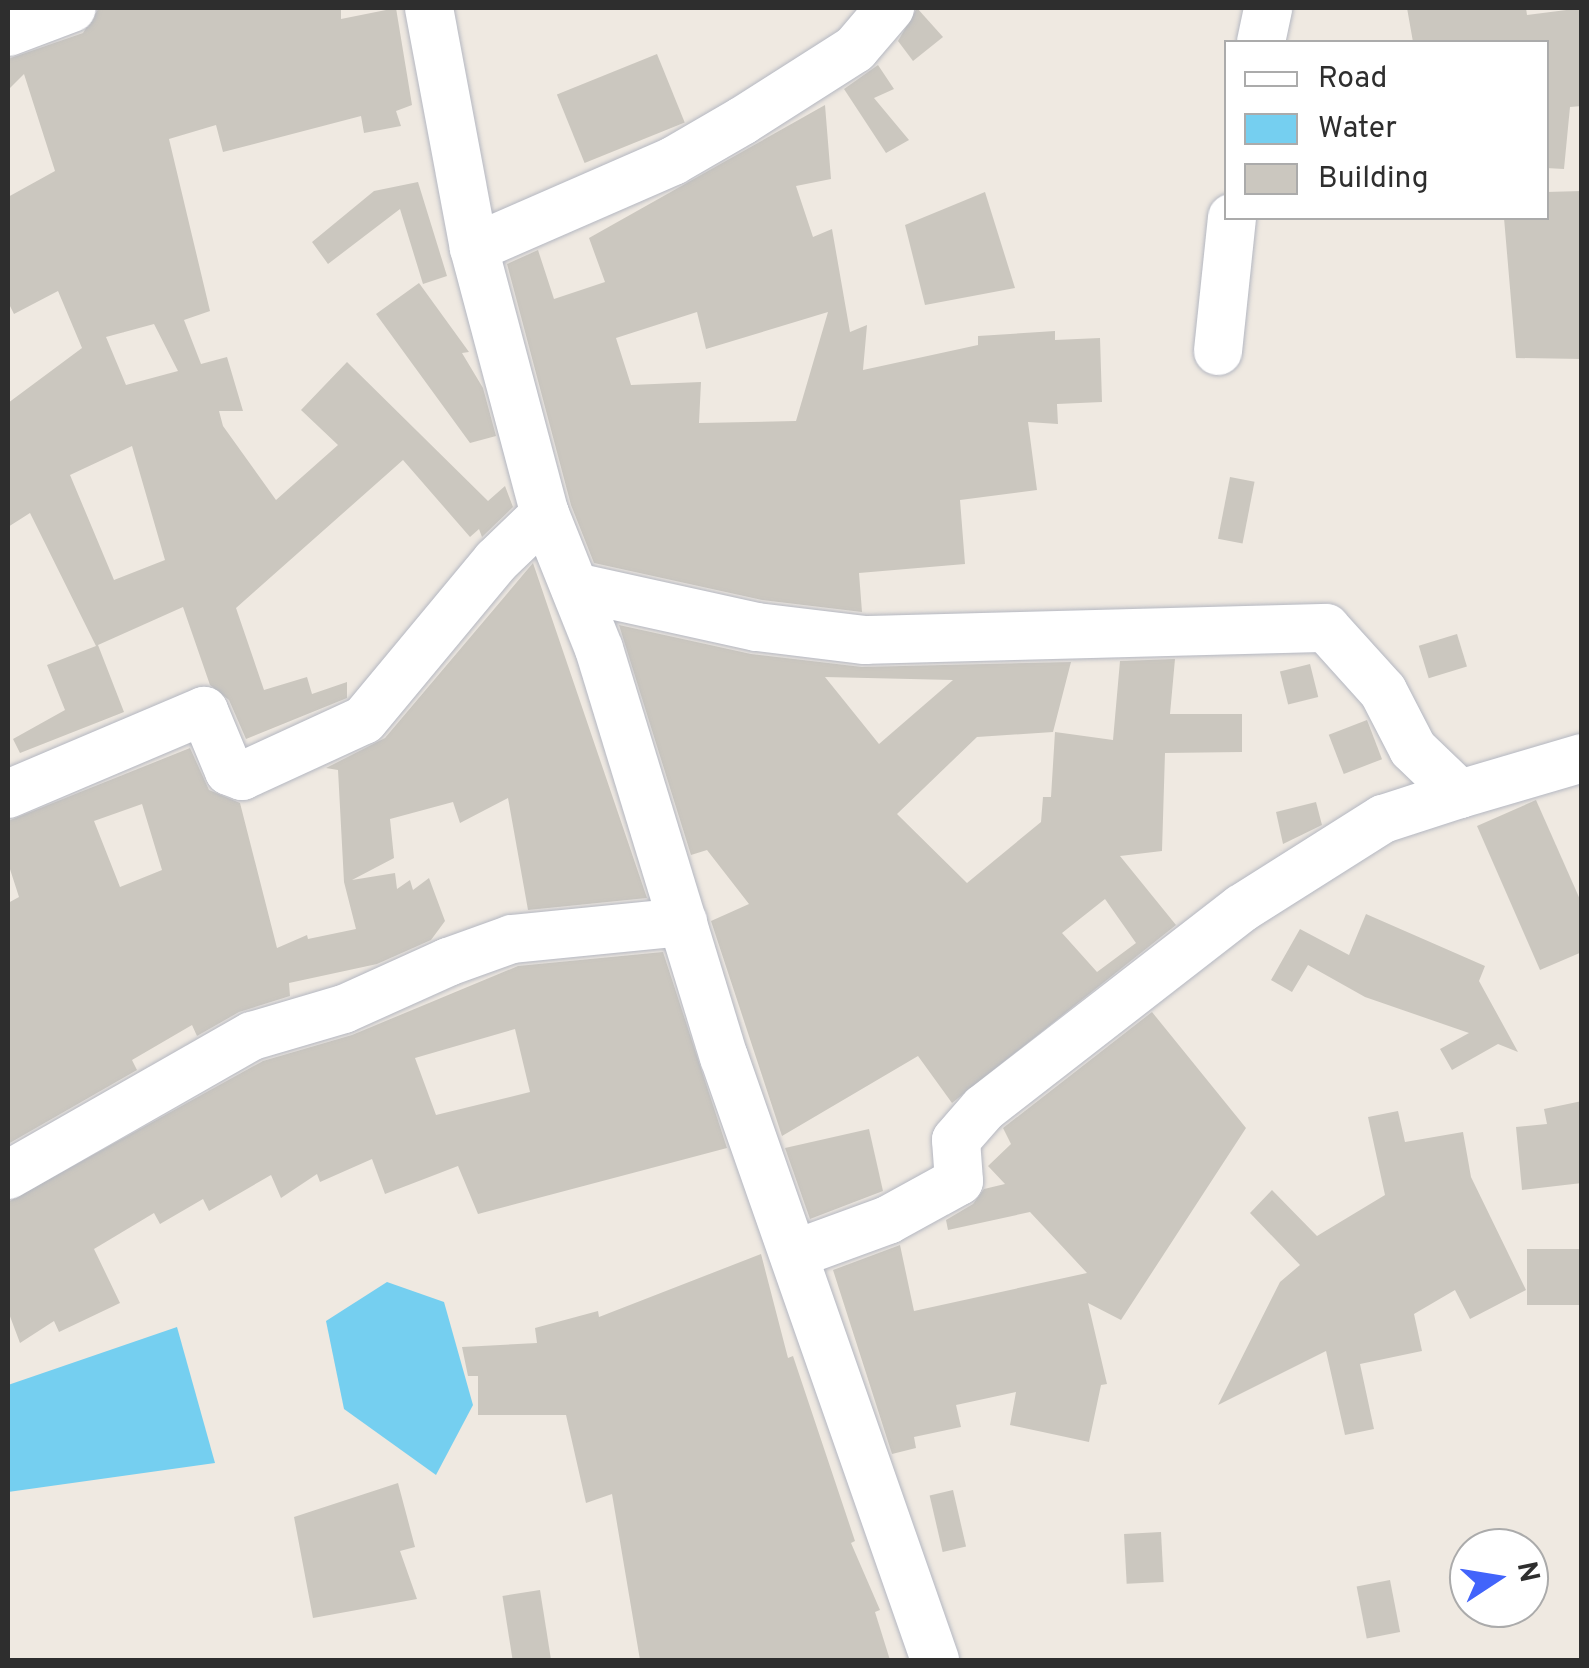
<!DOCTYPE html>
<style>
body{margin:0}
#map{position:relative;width:1589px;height:1668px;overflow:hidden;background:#efe9e1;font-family:Overpass,sans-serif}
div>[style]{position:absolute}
.water>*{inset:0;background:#75cff0}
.building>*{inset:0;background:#cbc7bf;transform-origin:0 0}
.roads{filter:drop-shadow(0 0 2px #b4b7c1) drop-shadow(0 0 2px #b4b7c1)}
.minor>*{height:48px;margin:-24px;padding:0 24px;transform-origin:24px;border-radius:24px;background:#fff}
span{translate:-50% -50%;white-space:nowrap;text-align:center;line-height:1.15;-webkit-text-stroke:8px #fff;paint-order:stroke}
.frame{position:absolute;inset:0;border:10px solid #2e2e2e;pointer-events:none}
.legend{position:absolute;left:1224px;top:40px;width:325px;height:180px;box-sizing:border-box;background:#fff;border:2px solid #ababab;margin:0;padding:12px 18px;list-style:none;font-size:30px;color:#2e2e2e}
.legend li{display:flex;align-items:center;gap:20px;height:50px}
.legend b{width:50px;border:2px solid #ababab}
.north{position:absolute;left:1449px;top:1528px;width:100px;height:100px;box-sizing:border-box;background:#fff;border:2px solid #ababab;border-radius:50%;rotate:78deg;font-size:28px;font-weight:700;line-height:40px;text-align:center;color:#2e2e2e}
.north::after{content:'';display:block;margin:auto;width:35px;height:45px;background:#4264fb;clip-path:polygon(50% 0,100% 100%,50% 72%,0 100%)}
</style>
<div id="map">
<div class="water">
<i style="clip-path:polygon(387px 1282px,444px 1302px,473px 1405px,436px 1475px,344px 1409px,326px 1321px)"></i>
<i style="clip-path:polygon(177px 1327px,215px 1463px,8px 1492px,8px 1385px)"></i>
</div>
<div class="building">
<i style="clip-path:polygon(evenodd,99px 8px,341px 8px,341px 19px,396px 8px,412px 105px,396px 111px,401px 126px,364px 133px,361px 116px,223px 152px,216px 125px,169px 139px,210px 311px,184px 320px,201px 364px,227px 357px,243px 411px,219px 411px,223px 426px,276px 500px,338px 445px,301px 410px,347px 362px,488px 501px,505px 486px,513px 507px,482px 537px,479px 529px,470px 537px,403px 460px,236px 608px,264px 690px,307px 677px,312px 694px,347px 682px,347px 698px,246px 739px,229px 700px,210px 685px,183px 607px,98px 645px,124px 712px,20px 753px,13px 739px,65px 710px,47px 665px,96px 646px,30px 513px,8px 527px,8px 403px,82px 348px,58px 291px,14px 314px,8px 302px,8px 197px,55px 171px,24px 74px,8px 90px,8px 59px,83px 33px,99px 8px,154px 324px,178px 371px,126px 385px,106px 337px,154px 324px,99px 8px,132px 446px,165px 560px,114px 580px,70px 475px,132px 446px)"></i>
<i style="clip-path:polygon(917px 8px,943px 37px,913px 61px,898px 41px)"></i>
<i style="clip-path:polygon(1407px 8px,1526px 8px,1527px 15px,1582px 8px,1582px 106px,1570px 107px,1564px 169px,1546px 168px,1546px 42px,1413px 42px)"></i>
<i style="left:657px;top:54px;width:74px;height:108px;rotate:68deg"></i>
<i style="clip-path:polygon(878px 65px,894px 89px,874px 98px,909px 140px,886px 153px,844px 89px)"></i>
<i style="clip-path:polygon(evenodd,825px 105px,831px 179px,796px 186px,813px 237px,832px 229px,850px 332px,867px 325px,863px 370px,978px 345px,978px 336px,1055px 331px,1055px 340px,1100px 338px,1102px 402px,1057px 404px,1058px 424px,1028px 422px,1037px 490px,960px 500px,965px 564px,859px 573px,862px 612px,762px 600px,594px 563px,571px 505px,507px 264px,538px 250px,554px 299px,605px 282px,589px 238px,825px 105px,697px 312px,706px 349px,828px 312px,796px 421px,699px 423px,701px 382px,631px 385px,616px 338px,697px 312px)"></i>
<i style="clip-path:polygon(418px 182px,447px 276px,423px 284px,400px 209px,328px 264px,312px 242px,374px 191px)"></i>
<i style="clip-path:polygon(1582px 191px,1582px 359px,1516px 358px,1504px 218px,1546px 218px,1546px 192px)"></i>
<i style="clip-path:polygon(985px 192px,1015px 288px,925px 305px,905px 225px)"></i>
<i style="clip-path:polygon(419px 283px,469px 352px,462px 353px,483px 388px,496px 436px,470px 443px,376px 314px)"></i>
<i style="left:1230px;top:477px;width:25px;height:63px;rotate:11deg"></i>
<i style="clip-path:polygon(evenodd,533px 563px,647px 898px,528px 910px,508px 798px,460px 823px,453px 802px,390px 819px,394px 858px,352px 880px,395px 873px,397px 889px,410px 880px,413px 890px,429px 878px,445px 921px,431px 940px,377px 964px,289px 983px,290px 996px,239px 1012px,197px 1036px,192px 1025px,132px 1060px,137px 1070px,8px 1144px,8px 903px,19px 897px,8px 863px,8px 821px,190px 748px,209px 790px,240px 803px,277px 948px,307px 935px,308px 939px,356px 929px,344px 882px,338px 770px,326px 768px,385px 738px,533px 563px,142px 804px,162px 870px,120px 887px,94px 821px,142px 804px)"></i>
<i style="clip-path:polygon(evenodd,619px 625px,751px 654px,862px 667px,1071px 662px,1053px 732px,977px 737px,897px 814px,967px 883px,1041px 822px,1043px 797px,1051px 797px,1055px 732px,1113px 740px,1120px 661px,1175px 659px,1170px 714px,1242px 714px,1242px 752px,1165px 753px,1162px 851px,1120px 856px,1176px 925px,952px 1103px,918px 1056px,782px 1136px,711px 921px,749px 904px,707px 850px,691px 855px,619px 625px,825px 677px,953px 680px,879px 744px,825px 677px,619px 625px,1105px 899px,1136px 943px,1097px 972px,1062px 933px,1105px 899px)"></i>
<i style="left:1457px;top:634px;width:34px;height:40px;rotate:73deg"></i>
<i style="left:1310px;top:664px;width:34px;height:31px;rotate:76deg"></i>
<i style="left:1367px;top:720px;width:42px;height:41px;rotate:69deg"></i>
<i style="clip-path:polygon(1536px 800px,1582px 904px,1582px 952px,1540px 970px,1477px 826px)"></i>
<i style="clip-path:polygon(1316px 802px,1322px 825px,1283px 844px,1276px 812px)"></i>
<i style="clip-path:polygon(1366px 914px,1485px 966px,1479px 981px,1518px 1052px,1498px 1044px,1452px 1070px,1440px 1049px,1469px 1033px,1365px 997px,1308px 965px,1292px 992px,1271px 980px,1300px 929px,1349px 955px)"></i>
<i style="clip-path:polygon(evenodd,663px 952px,727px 1148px,478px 1214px,458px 1166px,385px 1194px,372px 1159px,320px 1182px,317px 1174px,281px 1198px,271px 1175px,209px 1211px,203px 1199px,160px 1224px,154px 1213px,94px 1249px,120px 1303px,59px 1332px,54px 1321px,20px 1343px,8px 1311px,8px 1202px,263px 1061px,352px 1035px,518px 966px,663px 952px,515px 1029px,530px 1092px,436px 1115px,415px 1058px,515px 1029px)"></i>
<i style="clip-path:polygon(1152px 1012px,1246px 1128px,1121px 1320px,1088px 1303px,1107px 1384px,1101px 1385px,1089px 1442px,1010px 1425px,1016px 1392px,956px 1405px,961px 1427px,914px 1437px,916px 1448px,892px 1454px,833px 1270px,900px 1245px,914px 1311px,1087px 1273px,1030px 1212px,948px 1230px,946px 1220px,973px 1204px,984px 1189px,1005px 1184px,988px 1166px,1011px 1144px,1003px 1128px)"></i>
<i style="clip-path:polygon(1582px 1101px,1582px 1183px,1522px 1190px,1516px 1127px,1547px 1124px,1544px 1109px)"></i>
<i style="clip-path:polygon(1398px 1111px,1405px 1142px,1463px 1132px,1471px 1177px,1526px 1290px,1470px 1319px,1455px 1290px,1414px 1314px,1422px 1351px,1360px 1364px,1374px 1429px,1345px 1435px,1326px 1351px,1218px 1405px,1280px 1282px,1300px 1265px,1250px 1213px,1272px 1190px,1317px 1236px,1385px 1195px,1368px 1117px)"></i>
<i style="clip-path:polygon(869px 1129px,883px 1191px,810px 1219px,785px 1148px)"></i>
<i style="left:1582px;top:1249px;width:56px;height:55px;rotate:90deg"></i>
<i style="clip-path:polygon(761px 1254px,788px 1358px,793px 1356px,855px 1541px,851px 1543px,880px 1610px,875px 1612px,890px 1660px,640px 1660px,612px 1494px,586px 1503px,566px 1415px,478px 1415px,478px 1376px,468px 1376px,462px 1347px,537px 1343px,535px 1328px,598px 1311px,599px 1317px)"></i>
<i style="clip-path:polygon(398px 1483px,415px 1547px,400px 1551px,417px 1599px,313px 1618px,294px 1517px)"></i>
<i style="left:953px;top:1490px;width:58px;height:24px;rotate:77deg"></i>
<i style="left:1161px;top:1532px;width:50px;height:37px;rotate:87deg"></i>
<i style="left:1390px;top:1580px;width:53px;height:34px;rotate:79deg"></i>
<i style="left:540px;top:1590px;width:71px;height:38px;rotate:81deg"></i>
</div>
<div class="roads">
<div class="minor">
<i style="left:429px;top:8px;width:244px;rotate:79.4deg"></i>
<i style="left:474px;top:248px;width:275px;rotate:75.1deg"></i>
<i style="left:545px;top:514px;width:145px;rotate:68.2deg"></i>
<i style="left:599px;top:649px;width:427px;rotate:73deg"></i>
<i style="left:724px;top:1057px;width:639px;rotate:70.71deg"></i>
<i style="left:8px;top:32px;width:68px;rotate:-20.6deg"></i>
<i style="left:1261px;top:42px;width:35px;rotate:-78deg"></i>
<i style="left:474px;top:248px;width:217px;rotate:-23.6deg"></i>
<i style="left:673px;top:161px;width:80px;rotate:-30.1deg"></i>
<i style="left:742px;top:121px;width:134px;rotate:-32.5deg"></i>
<i style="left:855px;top:49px;width:54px;rotate:-49.5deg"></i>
<i style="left:1218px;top:351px;width:134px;rotate:-84deg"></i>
<i style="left:575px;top:587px;width:186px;rotate:12.4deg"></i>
<i style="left:757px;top:627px;width:109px;rotate:6.9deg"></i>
<i style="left:865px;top:640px;width:461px;rotate:-1.5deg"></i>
<i style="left:1326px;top:628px;width:85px;rotate:47.9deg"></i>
<i style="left:1383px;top:691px;width:65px;rotate:62.7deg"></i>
<i style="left:1413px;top:749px;width:65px;rotate:43.8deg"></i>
<i style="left:1460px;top:794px;width:127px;rotate:-16.4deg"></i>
<i style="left:8px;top:794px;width:213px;rotate:-23deg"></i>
<i style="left:204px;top:711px;width:65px;rotate:67.4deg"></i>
<i style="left:229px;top:771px;width:14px;rotate:21deg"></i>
<i style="left:242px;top:776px;width:134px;rotate:-24.7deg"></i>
<i style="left:364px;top:720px;width:207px;rotate:-50.3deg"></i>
<i style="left:496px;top:561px;width:68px;rotate:-43.8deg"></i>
<i style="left:8px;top:1175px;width:281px;rotate:-29.7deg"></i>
<i style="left:252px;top:1036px;width:96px;rotate:-16.4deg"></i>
<i style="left:344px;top:1009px;width:114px;rotate:-24.3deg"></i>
<i style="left:448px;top:962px;width:68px;rotate:-19.8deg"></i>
<i style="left:512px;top:939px;width:172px;rotate:-5.7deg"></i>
<i style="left:795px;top:1254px;width:99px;rotate:-20.1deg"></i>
<i style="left:888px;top:1220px;width:81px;rotate:-28.8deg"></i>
<i style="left:959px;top:1181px;width:41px;rotate:-94.2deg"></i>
<i style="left:956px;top:1140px;width:43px;rotate:-48.8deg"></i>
<i style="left:984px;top:1108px;width:326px;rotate:-37.8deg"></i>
<i style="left:1242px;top:908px;width:167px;rotate:-32.3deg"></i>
<i style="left:1383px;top:819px;width:81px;rotate:-18deg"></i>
</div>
</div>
<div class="frame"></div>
<ul class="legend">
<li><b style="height:12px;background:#fff"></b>Road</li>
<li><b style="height:28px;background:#75cff0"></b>Water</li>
<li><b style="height:28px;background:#cbc7bf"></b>Building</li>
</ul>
<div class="north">N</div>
</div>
